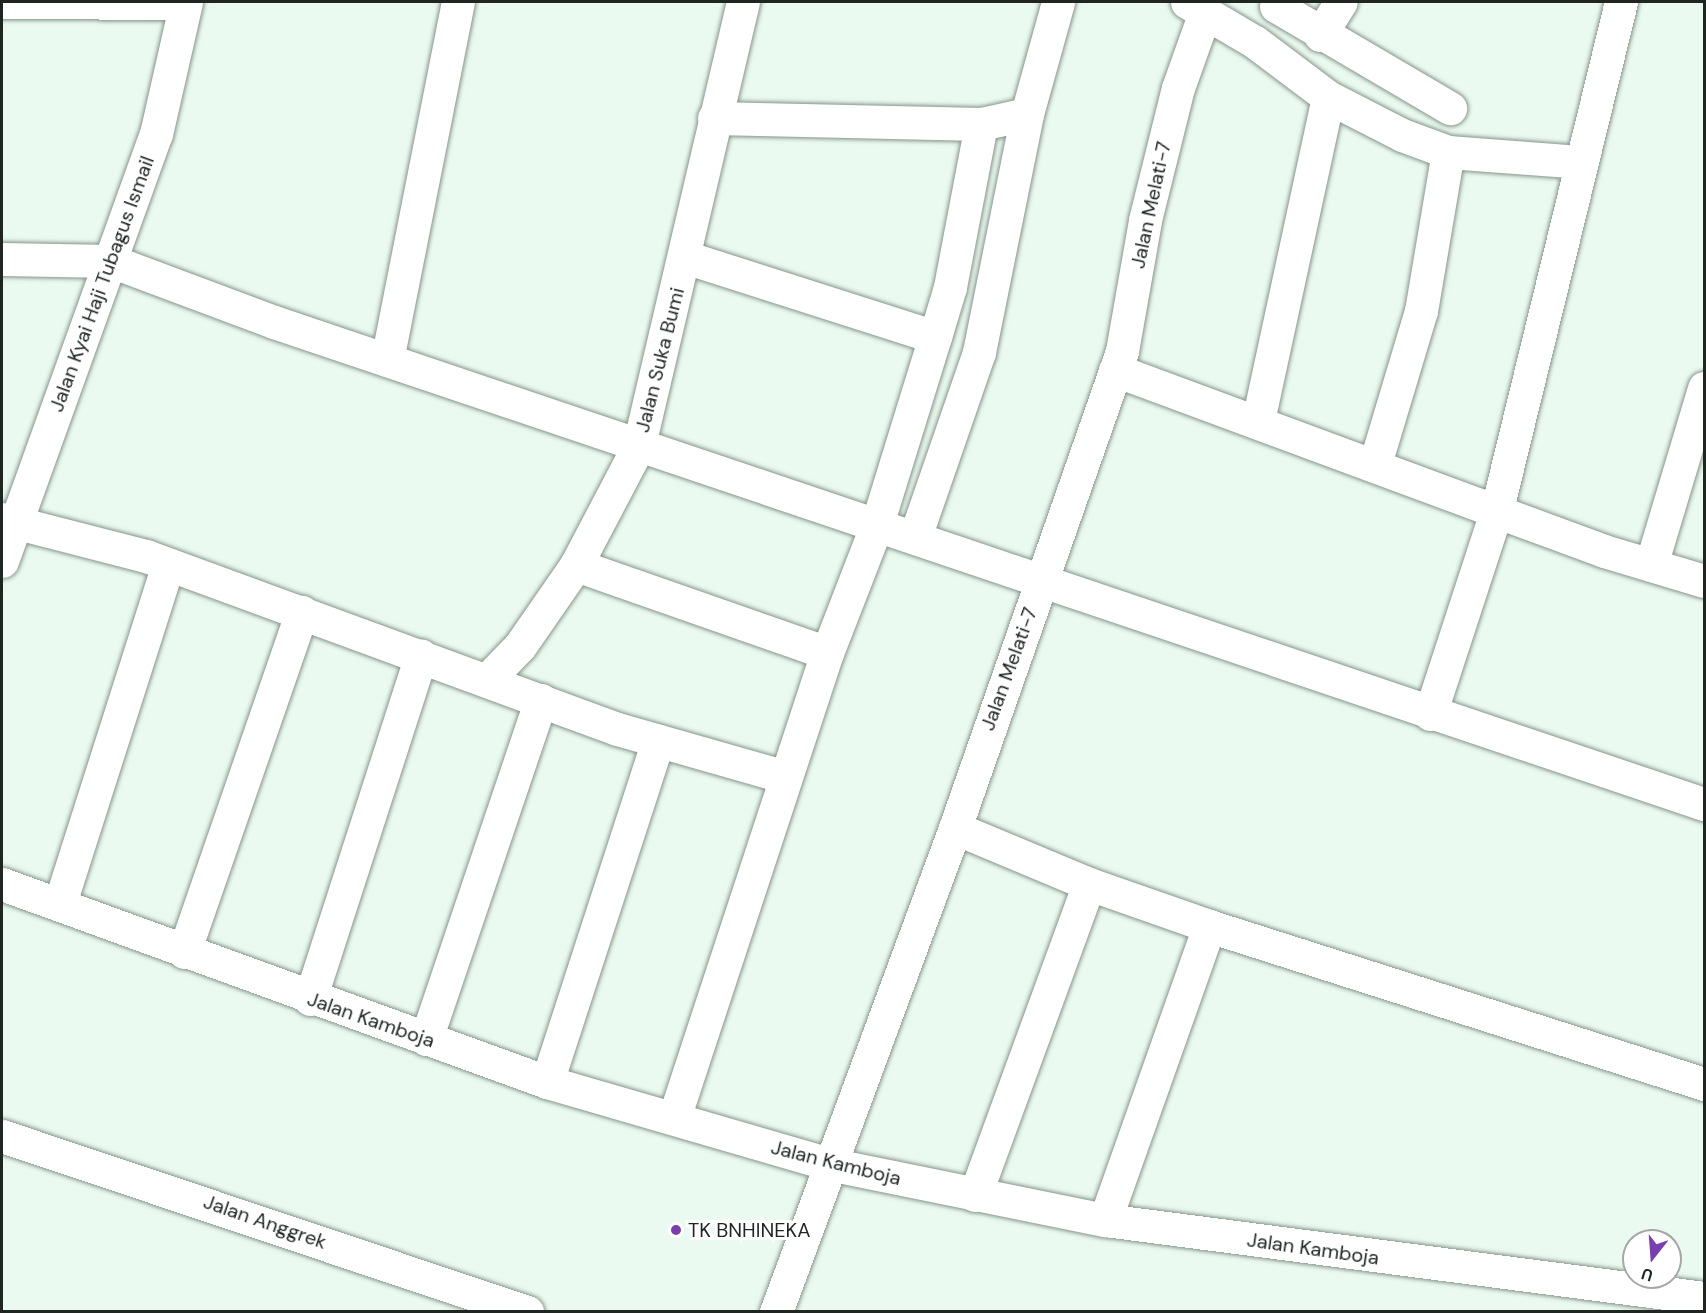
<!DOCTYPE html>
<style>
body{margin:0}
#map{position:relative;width:1706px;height:1313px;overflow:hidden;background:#eafaf0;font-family:"DM Sans",sans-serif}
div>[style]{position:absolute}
.roads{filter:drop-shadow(0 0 2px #86958c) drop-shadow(0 0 2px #86958c)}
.street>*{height:33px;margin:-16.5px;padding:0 16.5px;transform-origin:16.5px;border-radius:16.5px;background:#fff}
.dots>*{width:16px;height:16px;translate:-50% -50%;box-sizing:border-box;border:3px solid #fff;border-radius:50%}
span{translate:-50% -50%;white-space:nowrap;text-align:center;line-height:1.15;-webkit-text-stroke:6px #fff;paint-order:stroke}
.street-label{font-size:20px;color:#1f2521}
.poi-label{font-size:20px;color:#1f2521}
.left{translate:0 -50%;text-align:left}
.frame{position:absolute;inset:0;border:3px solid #1f2521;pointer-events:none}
.north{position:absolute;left:1622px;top:1229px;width:60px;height:60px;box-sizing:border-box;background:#fff;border:2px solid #a5a8a6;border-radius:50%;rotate:197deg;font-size:16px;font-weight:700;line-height:24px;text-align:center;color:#1f2521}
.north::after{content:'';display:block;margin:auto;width:21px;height:27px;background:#7a3db2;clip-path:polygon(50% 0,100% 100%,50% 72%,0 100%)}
</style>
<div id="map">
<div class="roads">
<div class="street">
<i style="left:2px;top:2px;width:183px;rotate:0.3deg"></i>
<i style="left:1187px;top:2px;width:79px;rotate:30.5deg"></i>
<i style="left:1255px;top:42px;width:91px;rotate:37deg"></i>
<i style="left:1328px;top:97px;width:83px;rotate:27.2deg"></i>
<i style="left:1402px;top:135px;width:49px;rotate:20.3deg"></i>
<i style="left:1448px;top:152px;width:132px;rotate:4.3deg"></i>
<i style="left:1276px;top:6px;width:202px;rotate:30.4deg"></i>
<i style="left:1320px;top:35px;width:39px;rotate:-58deg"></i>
<i style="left:714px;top:118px;width:267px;rotate:1.3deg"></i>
<i style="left:981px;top:124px;width:47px;rotate:-12.3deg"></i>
<i style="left:1027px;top:114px;width:116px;rotate:-74.5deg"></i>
<i style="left:685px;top:257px;width:262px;rotate:17.7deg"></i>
<i style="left:935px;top:337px;width:52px;rotate:-73.3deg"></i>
<i style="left:950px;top:287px;width:166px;rotate:-79.2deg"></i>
<i style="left:2px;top:259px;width:109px;rotate:1.1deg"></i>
<i style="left:111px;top:261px;width:174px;rotate:20.5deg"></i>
<i style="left:274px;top:322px;width:1509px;rotate:18.63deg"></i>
<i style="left:387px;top:360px;width:365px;rotate:-78.8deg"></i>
<i style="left:1115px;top:370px;width:521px;rotate:20.31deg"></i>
<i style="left:1604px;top:551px;width:104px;rotate:16.7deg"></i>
<i style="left:1258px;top:421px;width:331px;rotate:-77.8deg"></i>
<i style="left:1375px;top:464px;width:160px;rotate:-73.3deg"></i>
<i style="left:1421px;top:311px;width:161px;rotate:-80.4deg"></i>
<i style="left:2px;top:519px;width:149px;rotate:14.4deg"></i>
<i style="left:146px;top:556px;width:502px;rotate:20.17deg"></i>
<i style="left:617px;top:729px;width:175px;rotate:15.9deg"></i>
<i style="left:915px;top:537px;width:196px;rotate:-70.9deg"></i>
<i style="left:979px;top:352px;width:243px;rotate:-78.6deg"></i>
<i style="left:2px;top:561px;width:454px;rotate:-70.2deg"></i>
<i style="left:156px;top:134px;width:135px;rotate:-77.2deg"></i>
<i style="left:576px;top:565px;width:266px;rotate:19.3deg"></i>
<i style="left:1651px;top:565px;width:185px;rotate:-73.3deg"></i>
<i style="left:487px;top:680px;width:47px;rotate:-45.9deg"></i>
<i style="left:520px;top:646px;width:98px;rotate:-55.3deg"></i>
<i style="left:576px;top:565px;width:136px;rotate:-62.3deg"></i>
<i style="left:639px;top:445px;width:455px;rotate:-76.8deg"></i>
<i style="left:1430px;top:714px;width:216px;rotate:-71.9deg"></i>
<i style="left:1497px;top:509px;width:522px;rotate:-76.26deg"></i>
<i style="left:955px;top:828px;width:145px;rotate:22.7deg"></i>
<i style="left:1089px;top:884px;width:127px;rotate:19.3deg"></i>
<i style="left:1209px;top:926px;width:520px;rotate:17.7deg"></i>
<i style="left:2px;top:884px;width:580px;rotate:19.97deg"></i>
<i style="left:547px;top:1082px;width:294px;rotate:16.2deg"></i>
<i style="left:829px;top:1164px;width:282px;rotate:11.5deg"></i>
<i style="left:1105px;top:1220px;width:604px;rotate:7.42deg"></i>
<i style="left:60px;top:903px;width:355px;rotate:-72.3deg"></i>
<i style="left:184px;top:952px;width:360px;rotate:-70.9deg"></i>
<i style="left:310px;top:999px;width:361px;rotate:-72.1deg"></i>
<i style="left:426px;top:1039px;width:358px;rotate:-71.3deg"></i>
<i style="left:547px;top:1082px;width:359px;rotate:-72deg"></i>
<i style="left:674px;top:1118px;width:490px;rotate:-71.8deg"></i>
<i style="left:827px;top:653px;width:138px;rotate:-68.8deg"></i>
<i style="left:877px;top:524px;width:196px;rotate:-72.8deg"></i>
<i style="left:2px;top:1136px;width:554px;rotate:18.53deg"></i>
<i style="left:975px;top:1195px;width:331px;rotate:-69.9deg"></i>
<i style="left:1105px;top:1220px;width:312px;rotate:-70.5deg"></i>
<i style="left:776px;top:1312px;width:516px;rotate:-69.7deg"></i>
<i style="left:955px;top:828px;width:505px;rotate:-70.7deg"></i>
<i style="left:1122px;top:351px;width:133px;rotate:-80deg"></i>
<i style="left:1145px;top:220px;width:136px;rotate:-76deg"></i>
<i style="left:1178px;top:88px;width:77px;rotate:-70.4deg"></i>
</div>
</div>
<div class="dots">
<i style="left:676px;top:1230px;background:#7a3db2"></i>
</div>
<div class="street-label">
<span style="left:1151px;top:205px;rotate:-78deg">Jalan Melati-7</span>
<span style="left:102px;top:284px;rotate:-70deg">Jalan Kyai Haji Tubagus Ismail</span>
<span style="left:660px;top:360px;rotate:-76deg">Jalan Suka Bumi</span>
<span style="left:1009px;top:669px;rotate:-70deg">Jalan Melati-7</span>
<span style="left:371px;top:1020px;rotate:19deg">Jalan Kamboja</span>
<span style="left:836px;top:1163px;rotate:14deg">Jalan Kamboja</span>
<span style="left:265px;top:1222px;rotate:19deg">Jalan Anggrek</span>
<span style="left:1313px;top:1249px;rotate:8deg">Jalan Kamboja</span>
</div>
<div class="poi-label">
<span class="left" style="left:688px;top:1230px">TK BNHINEKA</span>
</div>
<div class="frame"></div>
<div class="north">U</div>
</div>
